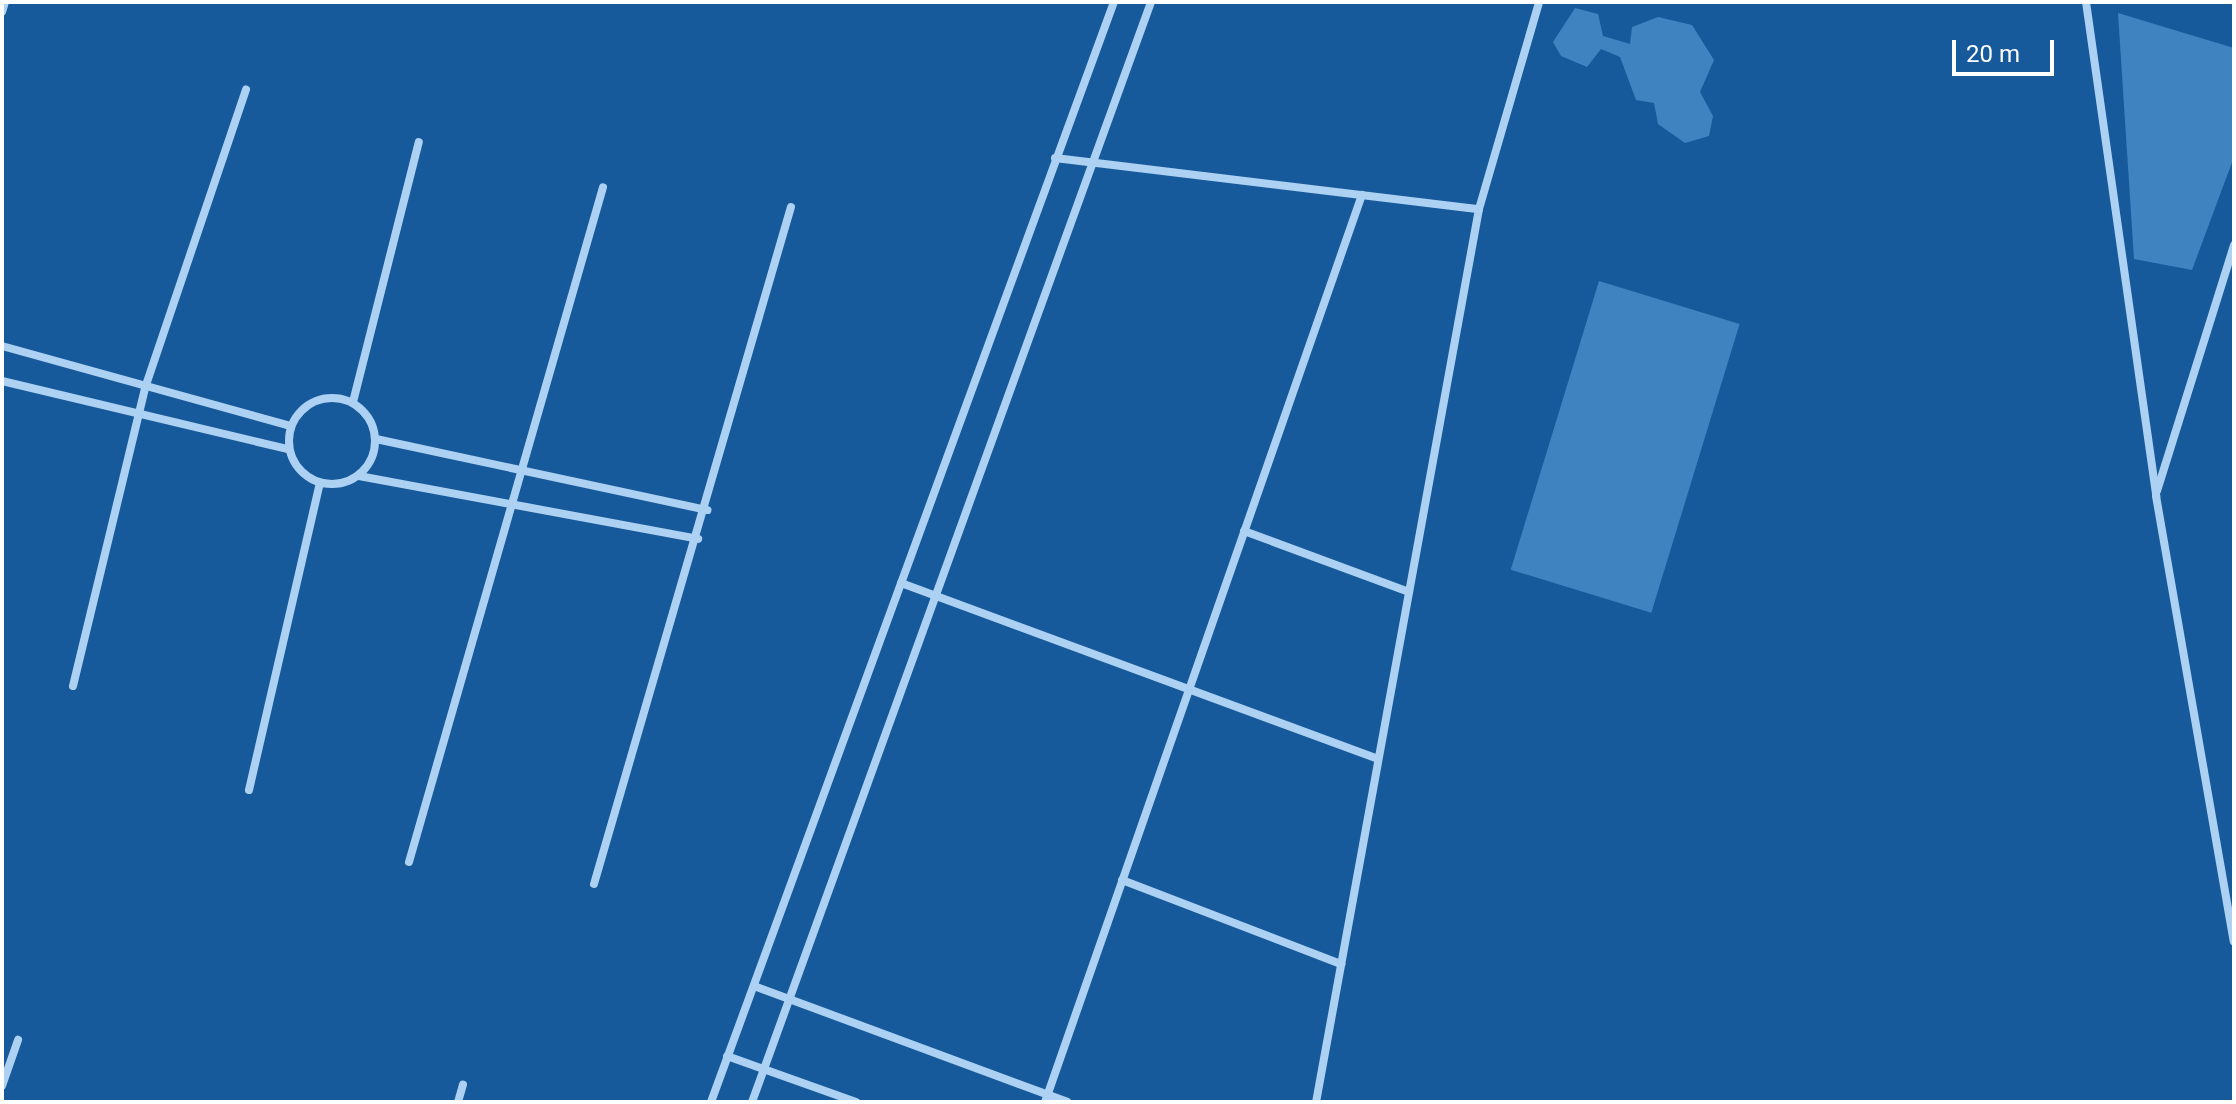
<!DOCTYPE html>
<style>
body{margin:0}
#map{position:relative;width:2236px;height:1104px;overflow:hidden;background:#175a9b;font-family:Roboto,sans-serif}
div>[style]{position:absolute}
.building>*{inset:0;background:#3f83c1;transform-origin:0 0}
.minor>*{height:8px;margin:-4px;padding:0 4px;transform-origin:4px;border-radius:4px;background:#add1f2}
.minor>.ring{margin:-4px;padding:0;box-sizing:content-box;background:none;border:8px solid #add1f2;border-radius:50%}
span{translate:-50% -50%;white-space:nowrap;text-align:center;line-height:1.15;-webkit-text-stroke:8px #175a9b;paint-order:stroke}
.frame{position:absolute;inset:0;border:4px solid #fff;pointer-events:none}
.scale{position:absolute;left:1952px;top:40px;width:102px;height:36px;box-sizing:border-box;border:4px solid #fff;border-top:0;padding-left:10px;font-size:24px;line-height:28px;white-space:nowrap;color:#fff;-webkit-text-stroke:6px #175a9b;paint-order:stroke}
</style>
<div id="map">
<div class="building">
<i style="clip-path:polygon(1575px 8px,1598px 14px,1603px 36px,1630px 44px,1632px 27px,1658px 17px,1692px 25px,1714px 60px,1700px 92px,1713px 116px,1709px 136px,1685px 143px,1658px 124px,1654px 103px,1636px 100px,1620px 57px,1601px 49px,1587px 67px,1561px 56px,1553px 42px)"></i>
<i style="clip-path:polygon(2118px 13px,2234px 48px,2234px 157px,2192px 270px,2134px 259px)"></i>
<i style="left:1599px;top:281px;width:147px;height:302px;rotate:17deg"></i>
</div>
<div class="minor">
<i style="left:2086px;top:2px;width:499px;rotate:81.9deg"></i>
<i style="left:2156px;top:496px;width:452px;rotate:80.1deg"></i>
<i style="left:2px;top:12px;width:10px;rotate:-73deg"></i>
<i style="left:1055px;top:158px;width:427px;rotate:6.9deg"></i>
<i style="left:1479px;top:209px;width:908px;rotate:100.34deg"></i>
<i style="left:1479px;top:209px;width:216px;rotate:-73.8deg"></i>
<i style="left:2px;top:346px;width:300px;rotate:15.5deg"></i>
<i style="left:2px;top:381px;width:294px;rotate:13.4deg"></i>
<i class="ring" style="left:289px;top:398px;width:78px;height:78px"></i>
<i style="left:353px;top:402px;width:268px;rotate:-75.8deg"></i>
<i style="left:376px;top:439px;width:339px;rotate:12.1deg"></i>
<i style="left:359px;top:476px;width:345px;rotate:10.5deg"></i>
<i style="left:2157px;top:491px;width:258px;rotate:-72.6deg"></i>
<i style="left:1244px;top:531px;width:176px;rotate:20.3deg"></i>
<i style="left:901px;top:583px;width:508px;rotate:20.25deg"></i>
<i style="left:73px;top:686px;width:310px;rotate:-76.4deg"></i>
<i style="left:146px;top:385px;width:312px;rotate:-71.3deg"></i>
<i style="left:249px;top:790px;width:315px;rotate:-77deg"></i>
<i style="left:409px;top:862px;width:702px;rotate:-73.96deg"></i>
<i style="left:1122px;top:880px;width:235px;rotate:21deg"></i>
<i style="left:594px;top:884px;width:705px;rotate:-73.78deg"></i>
<i style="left:754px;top:986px;width:334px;rotate:20.3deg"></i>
<i style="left:727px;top:1056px;width:137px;rotate:19.6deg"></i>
<i style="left:2px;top:1086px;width:49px;rotate:-70.8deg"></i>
<i style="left:458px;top:1102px;width:18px;rotate:-74deg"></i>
<i style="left:711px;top:1102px;width:1171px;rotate:-69.88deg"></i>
<i style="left:752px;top:1102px;width:1170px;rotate:-70.06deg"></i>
<i style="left:1045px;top:1102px;width:961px;rotate:-70.74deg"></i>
</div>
<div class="frame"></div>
<div class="scale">20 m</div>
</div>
